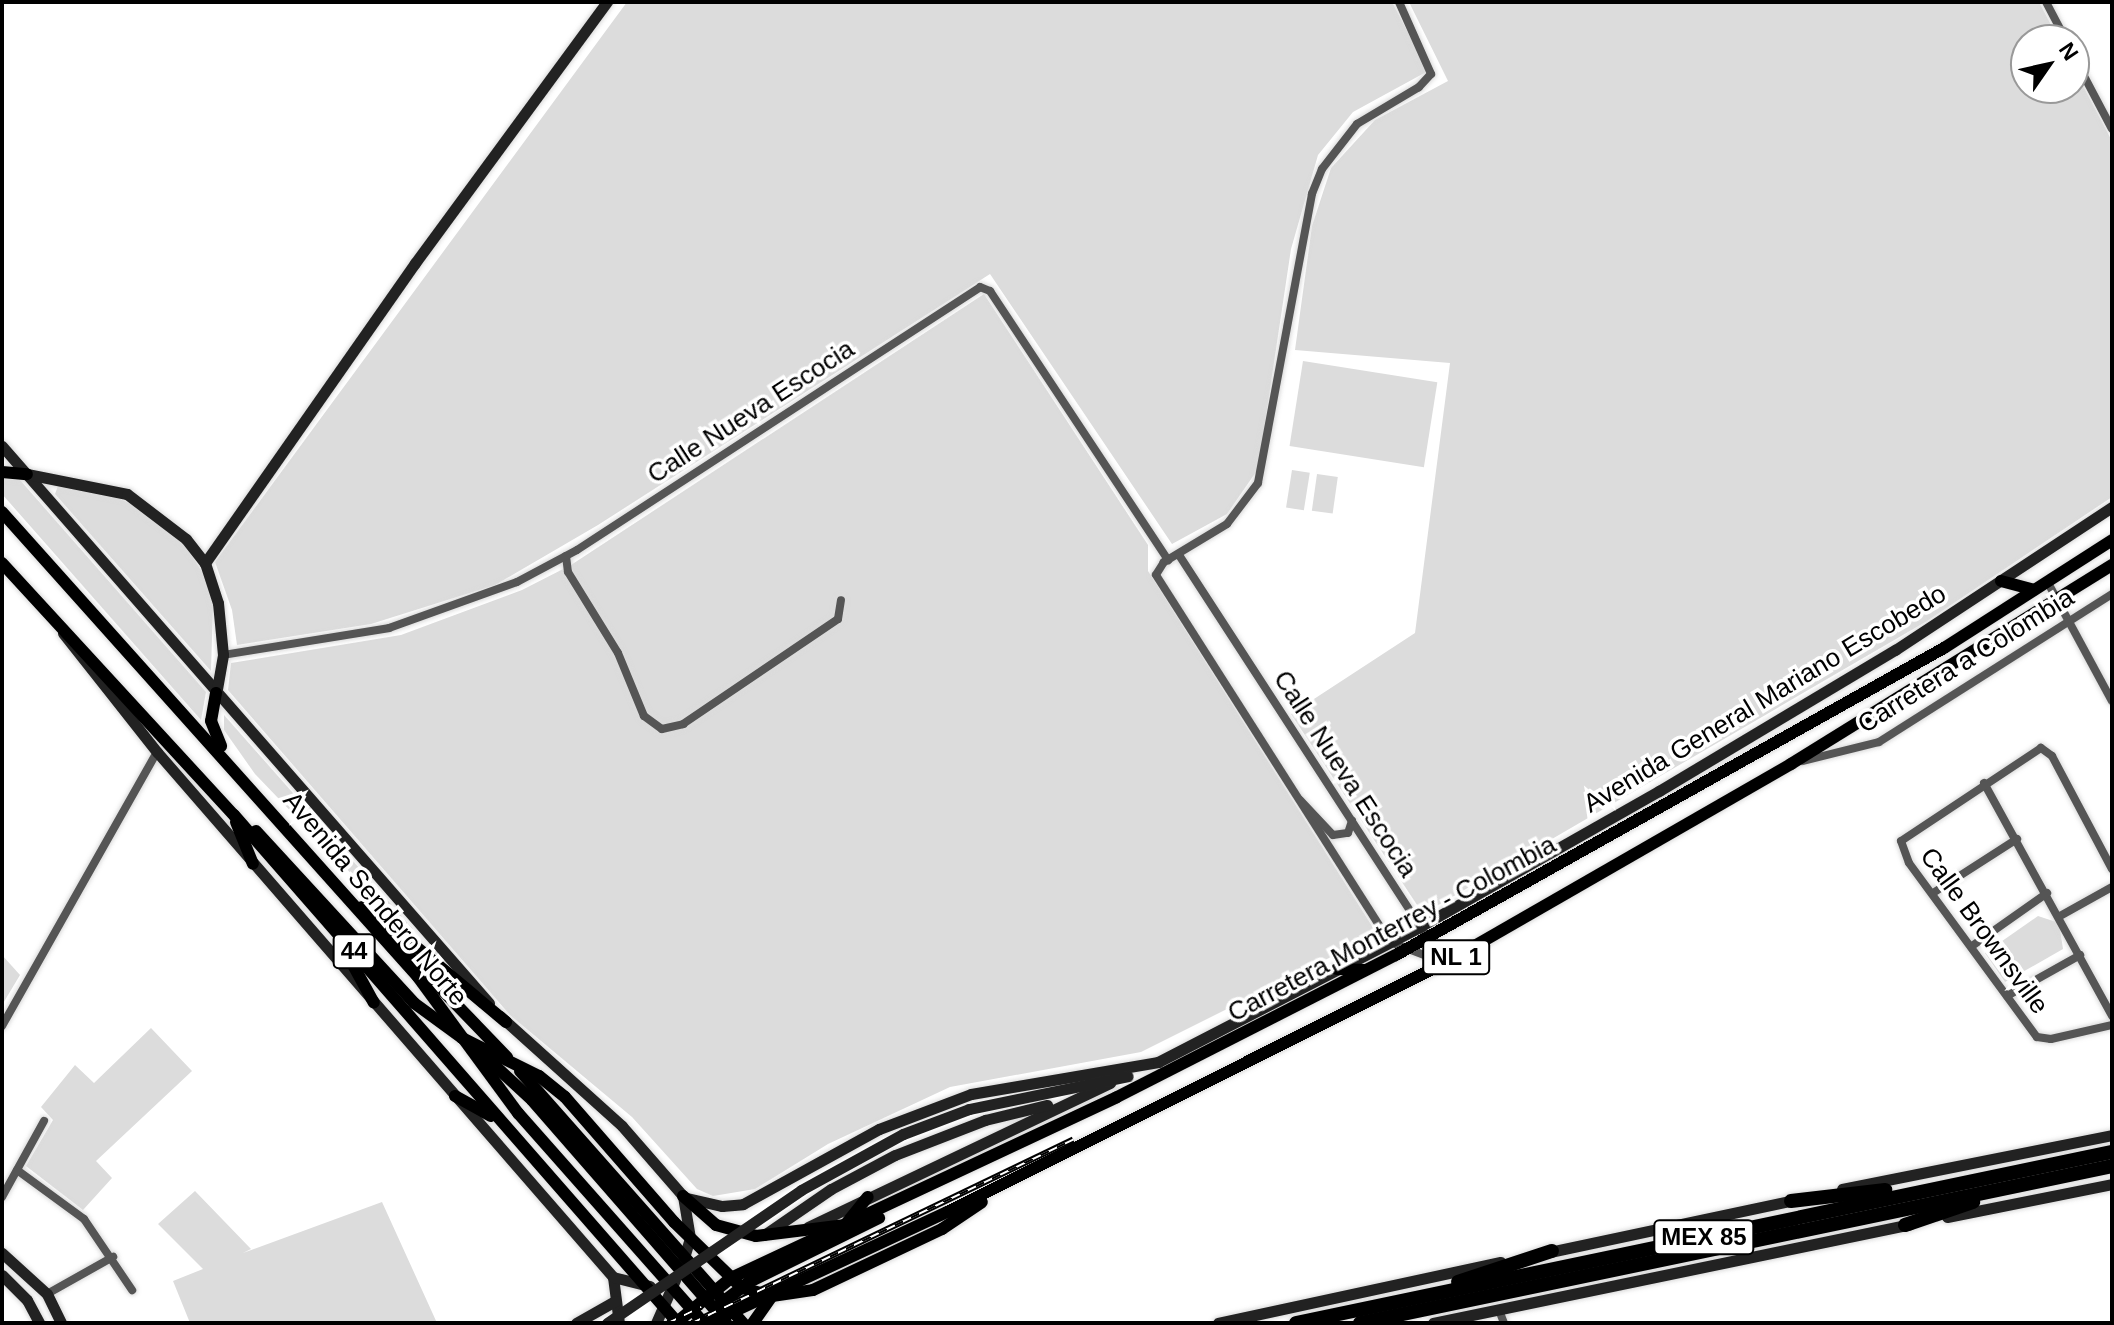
<!DOCTYPE html>
<style>
body{margin:0}
#map{position:relative;width:2114px;height:1325px;overflow:hidden;background:#fff;font-family:Helvetica,sans-serif}
div>[style]{position:absolute}
.green>*{inset:0;background:#dcdcdc;transform-origin:0 0}
.roads{filter:drop-shadow(0 0 2px #dbdbdb) drop-shadow(0 0 2px #dbdbdb)}
.street>*{height:8px;margin:-4px;padding:0 4px;transform-origin:4px;border-radius:4px;background:#555}
.secondary>*{height:11px;margin:-5.5px;padding:0 5.5px;transform-origin:5.5px;border-radius:5.5px;background:#222}
.primary>*{height:12px;margin:-6px;padding:0 6px;transform-origin:6px;border-radius:6px;background:#000}
.highway>*{height:14px;margin:-7px;padding:0 7px;transform-origin:7px;border-radius:7px;background:#000}
.rail>*{height:6px;margin-top:-3px;transform-origin:0;background:repeating-linear-gradient(90deg,#fff 0 9px,#000 0 18px);box-sizing:border-box;border-block:2px solid #000}
.secondary-bridge>*{height:11px;margin:-5.5px;padding:0 5.5px;transform-origin:5.5px;border-radius:5.5px;background:#222}
span{translate:-50% -50%;white-space:nowrap;text-align:center;line-height:1.15;-webkit-text-stroke:7px #fff;paint-order:stroke}
.shield-label span{padding:2px 6px;background:#fff;border:2px solid;border-radius:6px;-webkit-text-stroke-width:0}
.shield-label{font-size:24px;color:#000;font-weight:700}
.street-label{font-size:26px;color:#000}
.frame{position:absolute;inset:0;border:4px solid #000;pointer-events:none}
.north{position:absolute;left:2010px;top:24px;width:80px;height:80px;box-sizing:border-box;background:#fff;border:2px solid #999;border-radius:50%;rotate:56deg;font-size:22px;font-weight:700;line-height:32px;text-align:center;color:#000}
.north::after{content:'';display:block;margin:auto;width:28px;height:36px;background:#000;clip-path:polygon(50% 0,100% 100%,50% 72%,0 100%)}
</style>
<div id="map">
<div class="green">
<i style="clip-path:polygon(627px 2px,1392px 2px,1428px 71px,1353px 112px,1318px 155px,1291px 249px,1258px 469px,1227px 514px,1172px 544px,990px 274px,598px 525px,495px 585px,371px 624px,237px 645px,232px 610px,215px 562px)"></i>
<i style="clip-path:polygon(1409px 2px,2039px 2px,2059px 40px,2026px 40px,2026px 88px,2074px 88px,2074px 69px,2112px 141px,2112px 497px,1927px 621px,1423px 914px,1291px 714px,1415px 633px,1450px 363px,1295px 350px,1312px 226px,1331px 168px,1375px 120px,1448px 81px)"></i>
<i style="clip-path:polygon(984px 294px,1148px 545px,1148px 571px,1377px 934px,1141px 1052px,950px 1087px,828px 1144px,755px 1189px,713px 1196px,697px 1189px,632px 1117px,510px 1015px,228px 690px,231px 663px,401px 635px,522px 590px,571px 565px)"></i>
<i style="left:1303px;top:361px;width:136px;height:86px;rotate:9deg"></i>
<i style="left:1292px;top:470px;width:18px;height:38px;rotate:9deg"></i>
<i style="left:1317px;top:474px;width:21px;height:37px;rotate:8deg"></i>
<i style="clip-path:polygon(2px 477px,20px 480px,206px 692px,201px 720px,2px 494px)"></i>
<i style="clip-path:polygon(58px 486px,107px 493px,133px 505px,185px 545px,204px 575px,213px 603px,211px 671px,55px 494px)"></i>
<i style="clip-path:polygon(224px 715px,414px 930px,378px 902px,255px 774px,224px 730px)"></i>
<i style="clip-path:polygon(2038px 916px,2059px 923px,2063px 949px,2005px 982px,1985px 953px)"></i>
<i style="clip-path:polygon(2px 955px,20px 975px,2px 1005px)"></i>
<i style="clip-path:polygon(151px 1028px,192px 1071px,96px 1161px,112px 1178px,83px 1210px,26px 1166px,53px 1120px,41px 1107px,75px 1065px,94px 1083px)"></i>
<i style="clip-path:polygon(195px 1191px,251px 1249px,243px 1253px,382px 1202px,437px 1323px,190px 1323px,173px 1281px,203px 1269px,158px 1224px)"></i>
</div>
<div class="roads">
<div class="street">
<i style="left:1399px;top:2px;width:79px;rotate:66deg"></i>
<i style="left:1431px;top:74px;width:18px;rotate:133deg"></i>
<i style="left:1419px;top:87px;width:72px;rotate:149.2deg"></i>
<i style="left:1357px;top:124px;width:57px;rotate:127.9deg"></i>
<i style="left:1322px;top:169px;width:27px;rotate:112deg"></i>
<i style="left:1312px;top:194px;width:294px;rotate:100.6deg"></i>
<i style="left:1258px;top:483px;width:51px;rotate:127.1deg"></i>
<i style="left:1227px;top:524px;width:74px;rotate:148.9deg"></i>
<i style="left:1164px;top:562px;width:15px;rotate:122deg"></i>
<i style="left:1156px;top:575px;width:435px;rotate:57.5deg"></i>
<i style="left:1390px;top:942px;width:59px;rotate:20.9deg"></i>
<i style="left:2046px;top:2px;width:43px;rotate:62.2deg"></i>
<i style="left:2074px;top:57px;width:81px;rotate:62.2deg"></i>
<i style="left:1179px;top:555px;width:487px;rotate:57deg"></i>
<i style="left:566px;top:556px;width:16px;rotate:83deg"></i>
<i style="left:568px;top:572px;width:95px;rotate:58.3deg"></i>
<i style="left:618px;top:653px;width:68px;rotate:67.6deg"></i>
<i style="left:644px;top:716px;width:22px;rotate:36deg"></i>
<i style="left:662px;top:729px;width:22px;rotate:-13deg"></i>
<i style="left:683px;top:724px;width:187px;rotate:-34.1deg"></i>
<i style="left:838px;top:619px;width:19px;rotate:-81deg"></i>
<i style="left:2047px;top:581px;width:136px;rotate:61.6deg"></i>
<i style="left:223px;top:655px;width:168px;rotate:-9.2deg"></i>
<i style="left:389px;top:628px;width:136px;rotate:-19.8deg"></i>
<i style="left:517px;top:582px;width:68px;rotate:-28.1deg"></i>
<i style="left:577px;top:550px;width:481px;rotate:-33.1deg"></i>
<i style="left:980px;top:287px;width:11px;rotate:22deg"></i>
<i style="left:990px;top:291px;width:323px;rotate:56.5deg"></i>
<i style="left:1803px;top:761px;width:78px;rotate:-14deg"></i>
<i style="left:1879px;top:742px;width:276px;rotate:-32.4deg"></i>
<i style="left:1984px;top:783px;width:266px;rotate:61.2deg"></i>
<i style="left:1300px;top:800px;width:48px;rotate:46.7deg"></i>
<i style="left:1333px;top:835px;width:15px;rotate:-8deg"></i>
<i style="left:1348px;top:833px;width:13px;rotate:-72deg"></i>
<i style="left:2112px;top:869px;width:128px;rotate:-118deg"></i>
<i style="left:2052px;top:756px;width:14px;rotate:-144deg"></i>
<i style="left:2041px;top:748px;width:168px;rotate:146.4deg"></i>
<i style="left:1901px;top:841px;width:23px;rotate:70deg"></i>
<i style="left:1909px;top:863px;width:216px;rotate:53.7deg"></i>
<i style="left:2037px;top:1037px;width:14px;rotate:8deg"></i>
<i style="left:2051px;top:1039px;width:63px;rotate:-12.9deg"></i>
<i style="left:1933px;top:893px;width:100px;rotate:-32.7deg"></i>
<i style="left:2060px;top:916px;width:60px;rotate:-29.1deg"></i>
<i style="left:1972px;top:946px;width:92px;rotate:-35.2deg"></i>
<i style="left:2007px;top:996px;width:84px;rotate:-29.3deg"></i>
<i style="left:2px;top:1026px;width:315px;rotate:-60.5deg"></i>
<i style="left:17px;top:1170px;width:83px;rotate:36.2deg"></i>
<i style="left:84px;top:1219px;width:86px;rotate:55.9deg"></i>
<i style="left:2px;top:1197px;width:87px;rotate:-61.1deg"></i>
<i style="left:47px;top:1294px;width:76px;rotate:-29.3deg"></i>
<i style="left:1499px;top:1310px;width:14px;rotate:69deg"></i>
</div>
<div class="secondary">
<i style="left:2px;top:446px;width:740px;rotate:48.84deg"></i>
<i style="left:27px;top:474px;width:102px;rotate:11.3deg"></i>
<i style="left:127px;top:494px;width:74px;rotate:37.3deg"></i>
<i style="left:186px;top:539px;width:31px;rotate:52deg"></i>
<i style="left:205px;top:563px;width:42px;rotate:72deg"></i>
<i style="left:218px;top:603px;width:52px;rotate:84.5deg"></i>
<i style="left:223px;top:655px;width:39px;rotate:100deg"></i>
<i style="left:205px;top:563px;width:366px;rotate:-55deg"></i>
<i style="left:415px;top:263px;width:324px;rotate:-53.7deg"></i>
<i style="left:63px;top:633px;width:152px;rotate:51.7deg"></i>
<i style="left:157px;top:752px;width:695px;rotate:49.02deg"></i>
<i style="left:613px;top:1277px;width:46px;rotate:82.6deg"></i>
<i style="left:500px;top:1016px;width:164px;rotate:42deg"></i>
<i style="left:622px;top:1126px;width:93px;rotate:48.9deg"></i>
<i style="left:683px;top:1196px;width:43px;rotate:80.5deg"></i>
<i style="left:690px;top:1238px;width:27px;rotate:107deg"></i>
<i style="left:1842px;top:1189px;width:275px;rotate:-11.3deg"></i>
<i style="left:687px;top:1198px;width:36px;rotate:13deg"></i>
<i style="left:722px;top:1206px;width:21px;rotate:-5deg"></i>
<i style="left:743px;top:1204px;width:155px;rotate:-28.9deg"></i>
<i style="left:879px;top:1129px;width:98px;rotate:-20.8deg"></i>
<i style="left:971px;top:1094px;width:190px;rotate:-9.7deg"></i>
<i style="left:1158px;top:1062px;width:296px;rotate:-27.3deg"></i>
<i style="left:1421px;top:926px;width:274px;rotate:-29.6deg"></i>
<i style="left:1659px;top:791px;width:275px;rotate:-30.9deg"></i>
<i style="left:1895px;top:650px;width:260px;rotate:-33.4deg"></i>
<i style="left:1947px;top:1217px;width:168px;rotate:-11.3deg"></i>
<i style="left:808px;top:1227px;width:335px;rotate:-25.5deg"></i>
<i style="left:764px;top:1235px;width:81px;rotate:-34.5deg"></i>
<i style="left:831px;top:1189px;width:72px;rotate:-28deg"></i>
<i style="left:895px;top:1155px;width:97px;rotate:-21.3deg"></i>
<i style="left:985px;top:1120px;width:64px;rotate:-13.6deg"></i>
<i style="left:2px;top:1253px;width:61px;rotate:42.3deg"></i>
<i style="left:47px;top:1294px;width:32px;rotate:64deg"></i>
<i style="left:1545px;top:1253px;width:259px;rotate:-12deg"></i>
<i style="left:2px;top:1275px;width:35px;rotate:45deg"></i>
<i style="left:27px;top:1300px;width:26px;rotate:62deg"></i>
<i style="left:613px;top:1277px;width:38px;rotate:14deg"></i>
<i style="left:576px;top:1323px;width:45px;rotate:-29.4deg"></i>
<i style="left:656px;top:1323px;width:47px;rotate:-66.2deg"></i>
<i style="left:1218px;top:1323px;width:289px;rotate:-12.2deg"></i>
<i style="left:1433px;top:1323px;width:487px;rotate:-11.7deg"></i>
</div>
<div class="primary">
<i style="left:2px;top:472px;width:25px;rotate:5deg"></i>
<i style="left:2px;top:512px;width:624px;rotate:48.18deg"></i>
<i style="left:418px;top:977px;width:169px;rotate:53.7deg"></i>
<i style="left:518px;top:1113px;width:281px;rotate:48.5deg"></i>
<i style="left:2px;top:563px;width:343px;rotate:47.4deg"></i>
<i style="left:234px;top:815px;width:675px;rotate:48.85deg"></i>
<i style="left:2001px;top:581px;width:34px;rotate:15deg"></i>
<i style="left:216px;top:693px;width:28px;rotate:100deg"></i>
<i style="left:211px;top:721px;width:27px;rotate:68deg"></i>
<i style="left:236px;top:822px;width:45px;rotate:68deg"></i>
<i style="left:256px;top:831px;width:234px;rotate:47.4deg"></i>
<i style="left:414px;top:1003px;width:59px;rotate:36.1deg"></i>
<i style="left:462px;top:1038px;width:86px;rotate:26.3deg"></i>
<i style="left:539px;top:1076px;width:33px;rotate:39deg"></i>
<i style="left:565px;top:1097px;width:166px;rotate:48.9deg"></i>
<i style="left:674px;top:1222px;width:95px;rotate:44.1deg"></i>
<i style="left:742px;top:1288px;width:31px;rotate:15deg"></i>
<i style="left:772px;top:1296px;width:41px;rotate:-8.3deg"></i>
<i style="left:813px;top:1290px;width:143px;rotate:-25.3deg"></i>
<i style="left:942px;top:1229px;width:48px;rotate:-34deg"></i>
<i style="left:362px;top:907px;width:209px;rotate:46deg"></i>
<i style="left:395px;top:929px;width:145px;rotate:40deg"></i>
<i style="left:341px;top:943px;width:68px;rotate:61.2deg"></i>
<i style="left:1337px;top:969px;width:28px;rotate:2deg"></i>
<i style="left:480px;top:1052px;width:71px;rotate:42.7deg"></i>
<i style="left:532px;top:1100px;width:295px;rotate:48.9deg"></i>
<i style="left:520px;top:1071px;width:337px;rotate:48.5deg"></i>
<i style="left:455px;top:1096px;width:41px;rotate:29.1deg"></i>
<i style="left:683px;top:1196px;width:44px;rotate:41.3deg"></i>
<i style="left:716px;top:1225px;width:41px;rotate:15.4deg"></i>
<i style="left:756px;top:1236px;width:90px;rotate:-7deg"></i>
<i style="left:845px;top:1225px;width:36px;rotate:-51deg"></i>
<i style="left:720px;top:1304px;width:36px;rotate:-37deg"></i>
<i style="left:749px;top:1282px;width:145px;rotate:-26.2deg"></i>
<i style="left:677px;top:1322px;width:70px;rotate:-39.2deg"></i>
<i style="left:731px;top:1278px;width:426px;rotate:-25.1deg"></i>
<i style="left:1117px;top:1097px;width:313px;rotate:-27deg"></i>
<i style="left:1396px;top:955px;width:628px;rotate:-29.26deg"></i>
<i style="left:1944px;top:648px;width:200px;rotate:-32.7deg"></i>
<i style="left:709px;top:1323px;width:263px;rotate:-25deg"></i>
<i style="left:947px;top:1212px;width:557px;rotate:-26.57deg"></i>
<i style="left:1445px;top:963px;width:399px;rotate:-29.9deg"></i>
<i style="left:1791px;top:764px;width:378px;rotate:-31.8deg"></i>
<i style="left:753px;top:1323px;width:33px;rotate:-55deg"></i>
</div>
<div class="highway">
<i style="left:1791px;top:1201px;width:95px;rotate:-6.7deg"></i>
<i style="left:1905px;top:1225px;width:72px;rotate:-18.7deg"></i>
<i style="left:1458px;top:1282px;width:99px;rotate:-18.3deg"></i>
<i style="left:1296px;top:1323px;width:834px;rotate:-11.84deg"></i>
<i style="left:1360px;top:1323px;width:768px;rotate:-11.79deg"></i>
</div>
</div>
<div class="rail">
<i style="left:668px;top:1323px;width:37px;rotate:-26deg"></i>
<i style="left:692px;top:1323px;width:423px;rotate:-25.7deg"></i>
</div>
<div class="secondary-bridge">
<i style="left:607px;top:1323px;width:235px;rotate:-34.4deg"></i>
<i style="left:801px;top:1190px;width:116px;rotate:-28.8deg"></i>
<i style="left:903px;top:1134px;width:71px;rotate:-20.7deg"></i>
<i style="left:969px;top:1109px;width:162px;rotate:-11.7deg"></i>
</div>
<div class="shield-label">
<span style="left:354px;top:951px">44</span>
<span style="left:1456px;top:957px">NL 1</span>
<span style="left:1704px;top:1237px">MEX 85</span>
</div>
<div class="street-label">
<span style="left:751px;top:412px;rotate:-33deg">Calle Nueva Escocia</span>
<span style="left:1966px;top:661px;rotate:-32deg">Carretera a Colombia</span>
<span style="left:1765px;top:699px;rotate:-31deg">Avenida General Mariano Escobedo</span>
<span style="left:1345px;top:774px;rotate:57deg">Calle Nueva Escocia</span>
<span style="left:375px;top:899px;rotate:50deg">Avenida Sendero Norte</span>
<span style="left:1392px;top:929px;rotate:-28deg">Carretera Monterrey - Colombia</span>
<span style="left:1984px;top:931px;rotate:54deg">Calle Brownsville</span>
</div>
<div class="frame"></div>
<div class="north">N</div>
</div>
